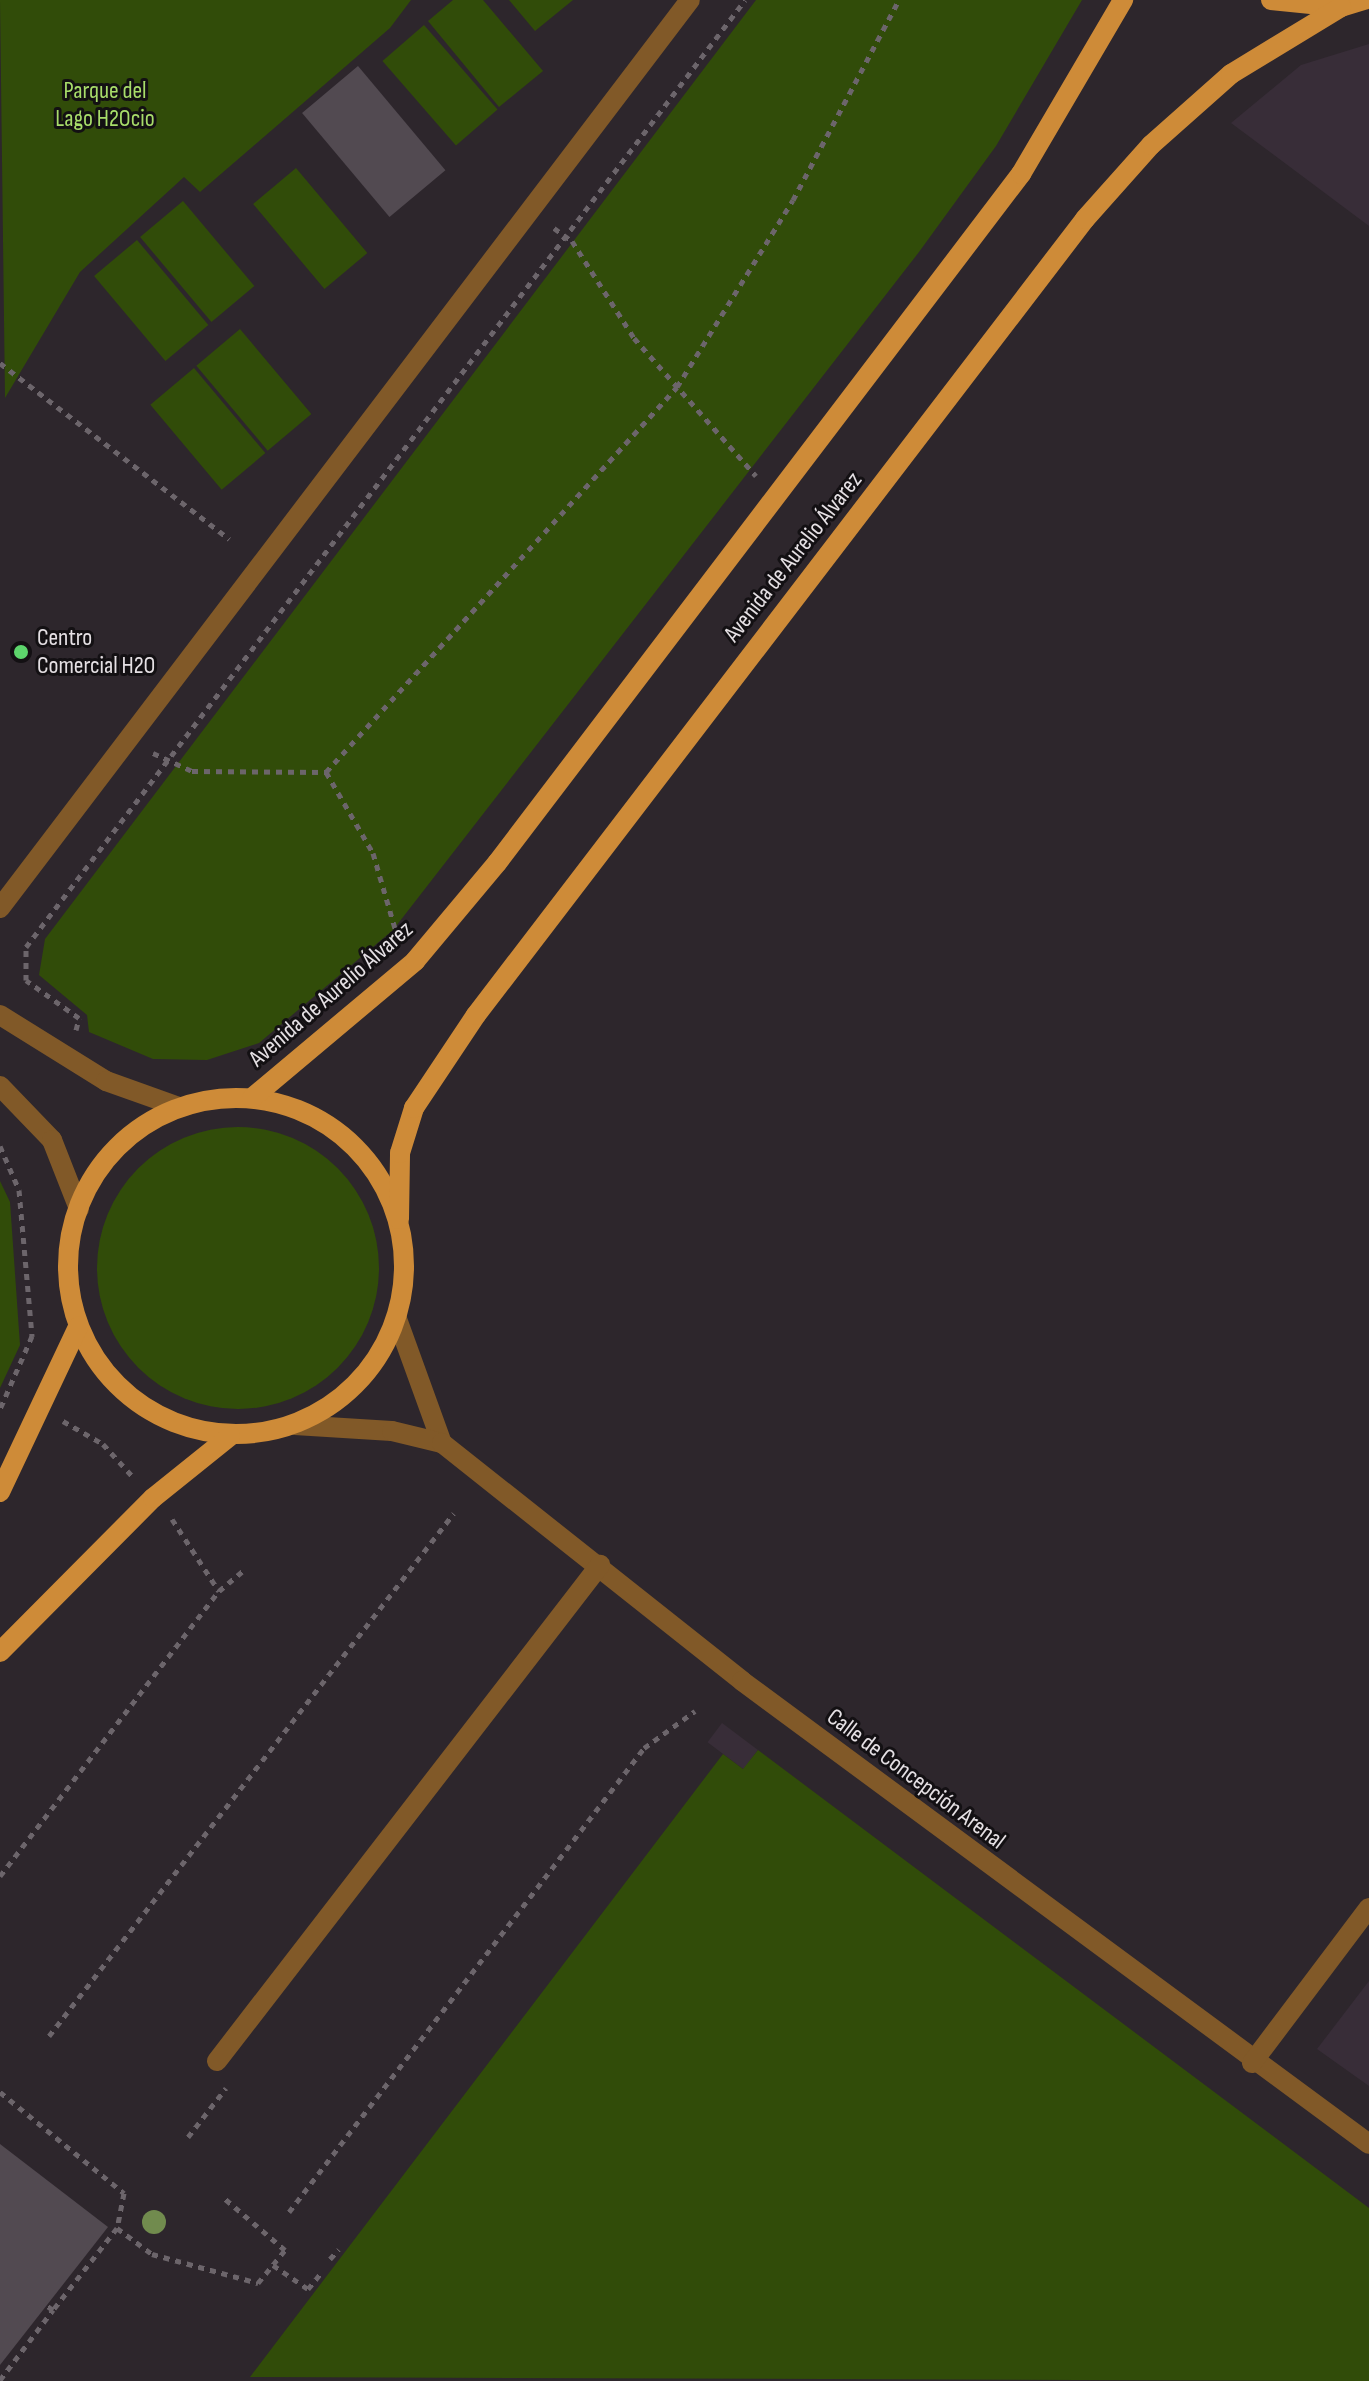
<!DOCTYPE html>
<meta charset="utf-8">
<style>
body{margin:0}
#map{position:relative;width:1369px;height:2381px;overflow:hidden;background:#2d262c;font-family:"Sofia Sans Condensed",sans-serif}
div>[style]{position:absolute}
.built>*{inset:0;background:#382d38;transform-origin:0 0}
.green>*{inset:0;background:#314c09;transform-origin:0 0}
.round{border-radius:50%}
.building>*{inset:0;background:#524a51;transform-origin:0 0}
.path>*{height:5px;margin-top:-2.5px;transform-origin:0;background:repeating-linear-gradient(90deg,#6c656b 0 6px,transparent 0 12px)}
.minor>*{height:20px;margin:-10px;padding:0 10px;transform-origin:10px;border-radius:10px;background:#815928}
.major>*{height:20px;margin:-10px;padding:0 10px;transform-origin:10px;border-radius:10px;background:#ce8b38}
.major>.ring{margin:-10px;padding:0;box-sizing:content-box;background:none;border:20px solid #ce8b38;border-radius:50%}
.trees>*{width:24px;height:24px;margin:-12px;border-radius:50%;background:#718b4e}
.dots>*{width:22px;height:22px;translate:-50% -50%;box-sizing:border-box;border:4px solid #131013;border-radius:50%}
span{translate:-50% -50%;white-space:nowrap;text-align:center;line-height:1.15;-webkit-text-stroke:6px #131013;paint-order:stroke}
.park-label{font-size:24px;color:#a8dd6a}
.street-label{font-size:24px;color:#e5e0e4}
.poi-label{font-size:24px;color:#e5e0e4}
.left{translate:0 -50%;text-align:left}
</style>
<div id="map">
<div class="built">
<i style="clip-path:polygon(1369px 44px,1369px 226px,1231px 123px,1301px 65px)"></i>
<i style="left:722px;top:1723px;width:45px;height:24px;rotate:37deg"></i>
<i style="clip-path:polygon(1369px 1981px,1369px 2086px,1317px 2049px)"></i>
</div>
<div class="green">
<i style="clip-path:polygon(0 0,411px 0,390px 28px,200px 192px,184px 177px,80px 272px,5px 398px)"></i>
<i style="clip-path:polygon(453px 0,483px 0,543px 71px,499px 107px,428px 21px)"></i>
<i style="clip-path:polygon(509px 0,573px 0,535px 31px)"></i>
<i style="clip-path:polygon(756px 0,1082px 0,996px 146px,919px 252px,393px 930px,259px 1043px,207px 1060px,153px 1059px,89px 1032px,87px 1015px,39px 975px,45px 939px)"></i>
<i style="left:424px;top:25px;width:112px;height:55px;rotate:49deg"></i>
<i style="left:296px;top:168px;width:111px;height:56px;rotate:50deg"></i>
<i style="left:183px;top:201px;width:111px;height:56px;rotate:50deg"></i>
<i style="left:137px;top:240px;width:111px;height:56px;rotate:50deg"></i>
<i style="left:240px;top:329px;width:111px;height:57px;rotate:50deg"></i>
<i style="left:194px;top:368px;width:111px;height:57px;rotate:50deg"></i>
<i class="round" style="left:97px;top:1127px;width:282px;height:282px"></i>
<i style="clip-path:polygon(0 1181px,10px 1202px,20px 1345px,0 1388px)"></i>
<i style="clip-path:polygon(758px 1750px,1369px 2208px,1369px 2381px,250px 2377px,723px 1754px,743px 1769px)"></i>
</div>
<div class="building">
<i style="left:358px;top:66px;width:136px;height:73px;rotate:50deg"></i>
<i style="clip-path:polygon(0 2144px,108px 2227px,0 2365px)"></i>
</div>
<div class="path">
<i style="left:554px;top:228px;width:22px;rotate:36deg"></i>
<i style="left:572px;top:241px;width:115px;rotate:57.4deg"></i>
<i style="left:634px;top:338px;width:184px;rotate:48.5deg"></i>
<i style="left:0;top:363px;width:289px;rotate:37.5deg"></i>
<i style="left:153px;top:753px;width:43px;rotate:24.8deg"></i>
<i style="left:192px;top:771px;width:134px;rotate:0.4deg"></i>
<i style="left:326px;top:772px;width:94px;rotate:59.9deg"></i>
<i style="left:373px;top:853px;width:85px;rotate:73.7deg"></i>
<i style="left:326px;top:772px;width:521px;rotate:-47.64deg"></i>
<i style="left:677px;top:387px;width:220px;rotate:-58.2deg"></i>
<i style="left:793px;top:200px;width:226px;rotate:-62.1deg"></i>
<i style="left:76px;top:1030px;width:12px;rotate:-76deg"></i>
<i style="left:79px;top:1018px;width:65px;rotate:-144.4deg"></i>
<i style="left:26px;top:980px;width:33px;rotate:-90deg"></i>
<i style="left:26px;top:947px;width:1189px;rotate:-52.79deg"></i>
<i style="left:0;top:1146px;width:48px;rotate:66.6deg"></i>
<i style="left:19px;top:1190px;width:147px;rotate:84.9deg"></i>
<i style="left:32px;top:1336px;width:80px;rotate:113.7deg"></i>
<i style="left:63px;top:1421px;width:46px;rotate:29.9deg"></i>
<i style="left:103px;top:1444px;width:47px;rotate:47.6deg"></i>
<i style="left:172px;top:1519px;width:86px;rotate:56.9deg"></i>
<i style="left:0;top:1876px;width:359px;rotate:-52.5deg"></i>
<i style="left:219px;top:1591px;width:33px;rotate:-40deg"></i>
<i style="left:49px;top:2036px;width:661px;rotate:-52.25deg"></i>
<i style="left:0;top:2092px;width:160px;rotate:39.2deg"></i>
<i style="left:124px;top:2193px;width:36px;rotate:101deg"></i>
<i style="left:117px;top:2228px;width:104px;rotate:128deg"></i>
<i style="left:53px;top:2310px;width:9px;rotate:-144deg"></i>
<i style="left:188px;top:2137px;width:62px;rotate:-52.2deg"></i>
<i style="left:289px;top:2212px;width:584px;rotate:-52.58deg"></i>
<i style="left:644px;top:1748px;width:63px;rotate:-36deg"></i>
<i style="left:117px;top:2228px;width:44px;rotate:36.6deg"></i>
<i style="left:152px;top:2254px;width:110px;rotate:15.3deg"></i>
<i style="left:258px;top:2283px;width:43px;rotate:-50.7deg"></i>
<i style="left:285px;top:2250px;width:82px;rotate:-139.5deg"></i>
<i style="left:330px;top:2259px;width:13px;rotate:-48deg"></i>
<i style="left:273px;top:2265px;width:42px;rotate:34.4deg"></i>
<i style="left:308px;top:2289px;width:19px;rotate:-51deg"></i>
<i style="left:0;top:2380px;width:88px;rotate:-52.9deg"></i>
</div>
<div class="minor">
<i style="left:0;top:908px;width:1140px;rotate:-52.77deg"></i>
<i style="left:0;top:1015px;width:125px;rotate:31.9deg"></i>
<i style="left:106px;top:1081px;width:77px;rotate:19.6deg"></i>
<i style="left:0;top:1086px;width:75px;rotate:46.1deg"></i>
<i style="left:52px;top:1140px;width:74px;rotate:68.6deg"></i>
<i style="left:397px;top:1319px;width:132px;rotate:70.1deg"></i>
<i style="left:295px;top:1425px;width:97px;rotate:3.5deg"></i>
<i style="left:392px;top:1431px;width:51px;rotate:13.5deg"></i>
<i style="left:442px;top:1443px;width:383px;rotate:38.4deg"></i>
<i style="left:742px;top:1681px;width:779px;rotate:36.44deg"></i>
<i style="left:217px;top:2061px;width:627px;rotate:-52.33deg"></i>
<i style="left:1252px;top:2063px;width:194px;rotate:-53deg"></i>
</div>
<div class="major">
<i style="left:1271px;top:0;width:70px;rotate:5.7deg"></i>
<i style="left:1341px;top:7px;width:24px;rotate:-17deg"></i>
<i class="ring" style="left:68px;top:1098px;width:316px;height:316px"></i>
<i style="left:252px;top:1098px;width:213px;rotate:-40deg"></i>
<i style="left:415px;top:961px;width:128px;rotate:-50.1deg"></i>
<i style="left:497px;top:863px;width:866px;rotate:-52.75deg"></i>
<i style="left:1021px;top:174px;width:202px;rotate:-59.6deg"></i>
<i style="left:399px;top:1219px;width:66px;rotate:-89.1deg"></i>
<i style="left:400px;top:1153px;width:47px;rotate:-72.7deg"></i>
<i style="left:414px;top:1108px;width:112px;rotate:-56.3deg"></i>
<i style="left:476px;top:1015px;width:1002px;rotate:-52.58deg"></i>
<i style="left:1085px;top:219px;width:99px;rotate:-48.3deg"></i>
<i style="left:1151px;top:145px;width:107px;rotate:-41.6deg"></i>
<i style="left:1231px;top:74px;width:129px;rotate:-31.3deg"></i>
<i style="left:0;top:1492px;width:183px;rotate:-64.7deg"></i>
<i style="left:0;top:1652px;width:217px;rotate:-45.2deg"></i>
<i style="left:153px;top:1498px;width:99px;rotate:-38.8deg"></i>
</div>
<div class="trees">
<i style="left:154px;top:2222px"></i>
</div>
<div class="dots">
<i style="left:21px;top:652px;background:#5dd56c"></i>
</div>
<div class="park-label">
<span style="left:105px;top:105px">Parque del<br>Lago H2Ocio</span>
</div>
<div class="street-label">
<span style="left:793px;top:557px;rotate:-52deg">Avenida de Aurelio Álvarez</span>
<span style="left:331px;top:994px;rotate:-41deg">Avenida de Aurelio Álvarez</span>
<span style="left:916px;top:1779px;rotate:37deg">Calle de Concepción Arenal</span>
</div>
<div class="poi-label">
<span class="left" style="left:37px;top:652px">Centro<br>Comercial H2O</span>
</div>
</div>
